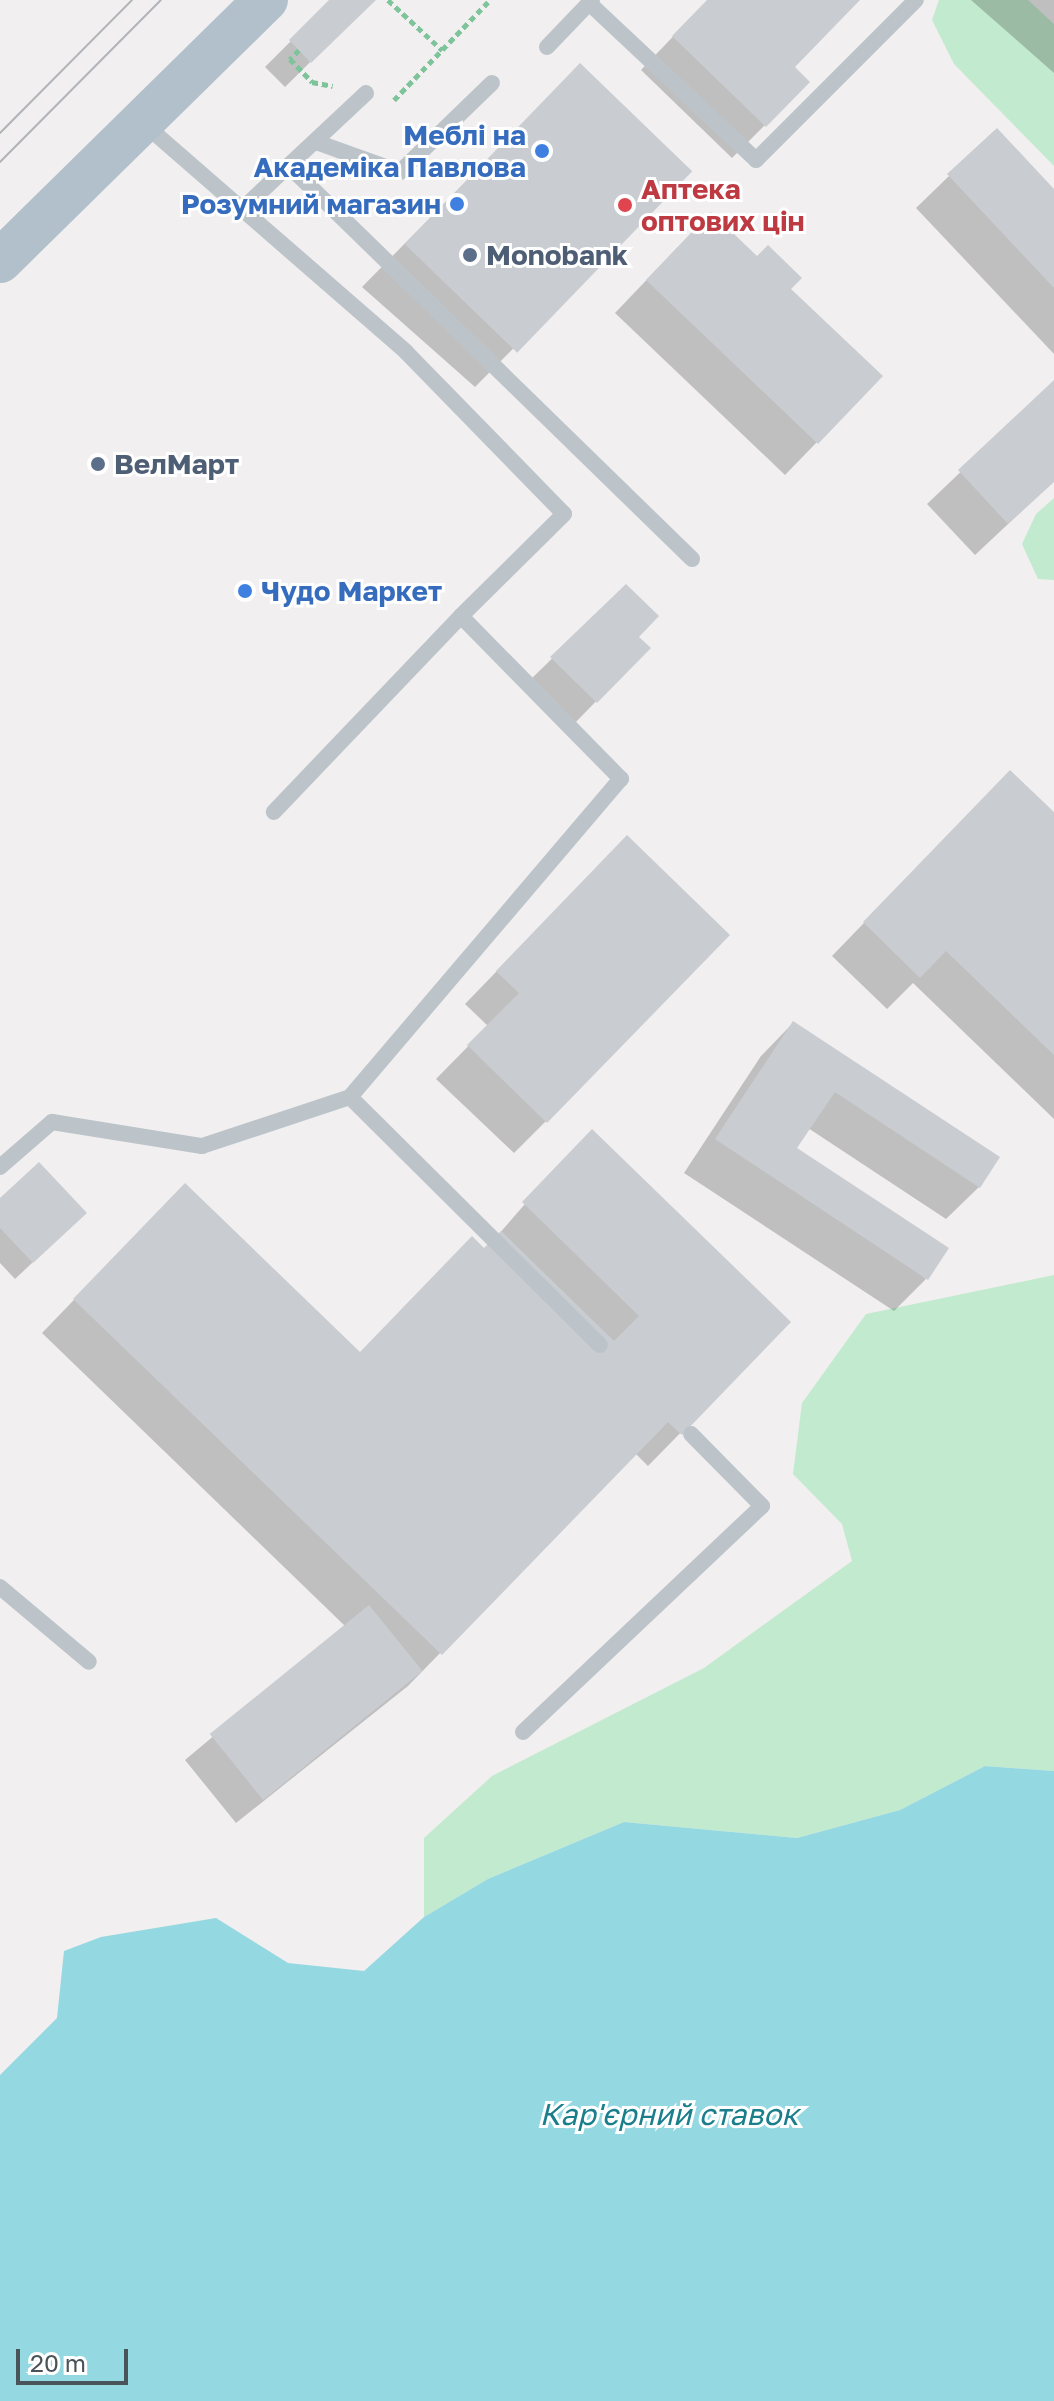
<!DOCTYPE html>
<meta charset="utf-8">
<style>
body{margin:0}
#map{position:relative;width:1054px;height:2401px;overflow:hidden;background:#f1efef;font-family:"Golos Text",sans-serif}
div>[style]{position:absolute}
.green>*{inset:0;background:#c2eace}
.water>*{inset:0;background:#94d8e2}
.shadow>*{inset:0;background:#0003}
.building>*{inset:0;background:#c9ccd1;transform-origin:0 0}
.path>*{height:5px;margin-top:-2.5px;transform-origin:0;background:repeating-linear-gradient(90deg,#7ec49b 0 6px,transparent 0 10px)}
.service>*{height:16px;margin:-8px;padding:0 8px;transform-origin:8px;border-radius:8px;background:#bcc4ca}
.primary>*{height:44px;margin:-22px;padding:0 22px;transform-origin:22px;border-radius:22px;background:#b1c0ca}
.tram>*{height:2px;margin:-1px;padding:0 1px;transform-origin:1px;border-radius:1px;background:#b1b4b8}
.dots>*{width:22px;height:22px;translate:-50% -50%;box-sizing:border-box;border:4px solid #fff;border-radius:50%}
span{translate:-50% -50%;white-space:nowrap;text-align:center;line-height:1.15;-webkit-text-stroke:6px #fff;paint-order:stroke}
.shop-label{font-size:28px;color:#366cbe;font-weight:700}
.right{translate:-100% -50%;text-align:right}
.left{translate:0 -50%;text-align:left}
.health-label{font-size:28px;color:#be3a42;font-weight:700}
.service-label{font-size:28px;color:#4e5e75;font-weight:700}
.water-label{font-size:30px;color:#1b7e8b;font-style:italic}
.scale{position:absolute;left:16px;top:2349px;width:112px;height:36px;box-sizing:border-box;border:4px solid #49535a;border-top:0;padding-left:10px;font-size:24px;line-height:28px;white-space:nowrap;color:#49535a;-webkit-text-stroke:6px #fff;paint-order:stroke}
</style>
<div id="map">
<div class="green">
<i style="clip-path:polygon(939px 0,1028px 0,1054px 24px,1054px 166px,954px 64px,932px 20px)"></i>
<i style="clip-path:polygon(1054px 498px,1054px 580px,1038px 579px,1022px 544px,1036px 514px)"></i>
<i style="clip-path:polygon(1054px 1275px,1054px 1771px,985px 1766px,900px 1810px,797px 1838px,624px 1822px,488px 1879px,424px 1917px,424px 1838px,492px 1776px,704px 1668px,852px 1561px,842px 1524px,793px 1474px,802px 1403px,866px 1314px)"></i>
</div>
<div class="water">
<i style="clip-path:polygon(985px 1766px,1054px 1771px,1054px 2401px,0 2401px,0 2075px,57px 2018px,64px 1951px,101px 1937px,216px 1918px,288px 1963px,364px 1971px,424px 1917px,488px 1879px,624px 1822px,797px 1838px,900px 1810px)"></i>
</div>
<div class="shadow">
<i style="clip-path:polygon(332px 0,373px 0,285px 87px,265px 67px)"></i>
<i style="clip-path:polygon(708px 0,857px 0,792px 67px,808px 82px,732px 158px,641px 70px)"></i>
<i style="clip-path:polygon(971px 0,1054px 0,1054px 73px)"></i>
<i style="clip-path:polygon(538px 108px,689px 172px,475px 387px,362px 287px)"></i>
<i style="clip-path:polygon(949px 176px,1054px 192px,1054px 354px,916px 208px)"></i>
<i style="clip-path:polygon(678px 247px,788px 289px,817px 442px,785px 475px,615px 313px)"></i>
<i style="clip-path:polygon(1054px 383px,1054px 481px,975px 555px,927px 504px)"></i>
<i style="clip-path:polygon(626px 586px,636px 637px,648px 648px,571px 727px,526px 684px)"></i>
<i style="clip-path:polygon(978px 805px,1054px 815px,1054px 1119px,913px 983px,887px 1009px,832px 956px)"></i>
<i style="clip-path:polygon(595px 870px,546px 1121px,514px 1153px,436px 1079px,488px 1026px,465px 1004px)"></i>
<i style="clip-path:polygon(793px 1023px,979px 1187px,946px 1219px,808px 1128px,794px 1149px,926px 1279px,894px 1311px,684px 1173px,761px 1056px)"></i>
<i style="clip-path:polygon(560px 1164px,789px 1322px,648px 1466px,635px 1453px,408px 1686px,236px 1823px,185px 1760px,345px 1626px,42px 1333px,153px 1218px,360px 1354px,484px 1251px)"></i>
<i style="clip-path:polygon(0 1201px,67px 1230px,15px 1279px,0 1263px)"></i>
</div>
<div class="building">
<i style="clip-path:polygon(329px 0,376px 0,311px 63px,289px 40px)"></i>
<i style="clip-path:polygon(707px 0,860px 0,795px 67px,810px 82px,766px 127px,672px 36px)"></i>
<i style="left:580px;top:63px;width:156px;height:252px;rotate:44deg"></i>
<i style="clip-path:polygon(997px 128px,1054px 189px,1054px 288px,947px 174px)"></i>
<i style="clip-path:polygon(711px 212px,757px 256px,768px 245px,802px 278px,791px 289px,883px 376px,818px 444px,646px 280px)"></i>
<i style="clip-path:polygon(1054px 380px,1054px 482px,1008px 524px,958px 470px)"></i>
<i style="clip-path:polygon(626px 584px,659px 616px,639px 637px,651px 648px,597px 703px,550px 657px)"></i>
<i style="clip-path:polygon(1010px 770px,1054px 812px,1054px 1055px,946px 951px,920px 978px,863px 922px)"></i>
<i style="clip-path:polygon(627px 835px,730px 935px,547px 1123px,467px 1045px,519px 993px,496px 971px)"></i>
<i style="clip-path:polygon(793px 1021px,1000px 1157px,980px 1188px,835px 1092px,797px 1148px,949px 1248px,928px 1280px,715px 1139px)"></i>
<i style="clip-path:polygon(592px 1129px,791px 1322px,682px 1435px,668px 1422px,442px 1655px,73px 1299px,185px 1183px,360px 1352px,472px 1236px,484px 1248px,501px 1231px,614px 1341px,639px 1316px,522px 1202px)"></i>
<i style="clip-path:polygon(39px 1162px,87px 1213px,33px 1263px,0 1228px,0 1198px)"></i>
<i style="left:369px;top:1605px;width:85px;height:205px;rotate:51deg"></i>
</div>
<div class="path">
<i style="left:388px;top:0;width:74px;rotate:42.8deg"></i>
<i style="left:299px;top:50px;width:13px;rotate:135deg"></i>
<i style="left:290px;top:59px;width:32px;rotate:46deg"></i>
<i style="left:312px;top:82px;width:21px;rotate:11deg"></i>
<i style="left:394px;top:100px;width:139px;rotate:-46.2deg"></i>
</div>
<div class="service">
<i style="left:589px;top:3px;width:229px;rotate:43.2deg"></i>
<i style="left:756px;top:160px;width:226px;rotate:-45deg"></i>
<i style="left:547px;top:47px;width:65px;rotate:-46.2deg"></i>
<i style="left:143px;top:123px;width:349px;rotate:41deg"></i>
<i style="left:406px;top:352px;width:226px;rotate:45.7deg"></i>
<i style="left:564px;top:514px;width:145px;rotate:135.3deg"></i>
<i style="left:316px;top:142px;width:89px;rotate:19.7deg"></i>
<i style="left:400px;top:172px;width:128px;rotate:-44.1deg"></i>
<i style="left:289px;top:166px;width:563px;rotate:44.28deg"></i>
<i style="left:239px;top:212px;width:174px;rotate:-43.1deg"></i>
<i style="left:350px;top:1097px;width:352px;rotate:44.8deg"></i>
<i style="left:0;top:1167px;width:69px;rotate:-40.9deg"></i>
<i style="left:52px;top:1122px;width:152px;rotate:9.1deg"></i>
<i style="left:202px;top:1146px;width:156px;rotate:-18.3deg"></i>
<i style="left:350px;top:1097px;width:418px;rotate:-49.6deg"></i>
<i style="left:621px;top:779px;width:228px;rotate:-134.5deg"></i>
<i style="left:461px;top:616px;width:271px;rotate:133.7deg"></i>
<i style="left:0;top:1587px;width:116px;rotate:40.1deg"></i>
<i style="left:523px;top:1732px;width:329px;rotate:-43.4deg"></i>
<i style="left:762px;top:1506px;width:101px;rotate:-134.6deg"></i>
</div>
<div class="primary">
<i style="left:0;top:261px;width:373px;rotate:-44.5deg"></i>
</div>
<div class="tram">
<i style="left:0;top:133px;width:187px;rotate:-45.2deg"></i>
<i style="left:0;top:162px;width:228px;rotate:-45.2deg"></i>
</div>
<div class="dots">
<i style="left:542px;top:151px;background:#3f7fe0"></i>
<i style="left:457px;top:204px;background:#3f7fe0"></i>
<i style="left:625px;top:205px;background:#e0444e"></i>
<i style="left:470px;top:255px;background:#5c6f8a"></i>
<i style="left:98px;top:464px;background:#5c6f8a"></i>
<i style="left:245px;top:591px;background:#3f7fe0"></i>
</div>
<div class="shop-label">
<span class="right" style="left:526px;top:151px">Меблі на<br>Академіка Павлова</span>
<span class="right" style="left:441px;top:204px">Розумний магазин</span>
<span class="left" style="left:261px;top:591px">Чудо Маркет</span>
</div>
<div class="health-label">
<span class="left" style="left:641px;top:205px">Аптека<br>оптових цін</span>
</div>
<div class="service-label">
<span class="left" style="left:486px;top:255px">Monobank</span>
<span class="left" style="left:114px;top:464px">ВелМарт</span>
</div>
<div class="water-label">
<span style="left:669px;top:2114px">Кар'єрний ставок</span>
</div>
<div class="scale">20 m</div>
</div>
